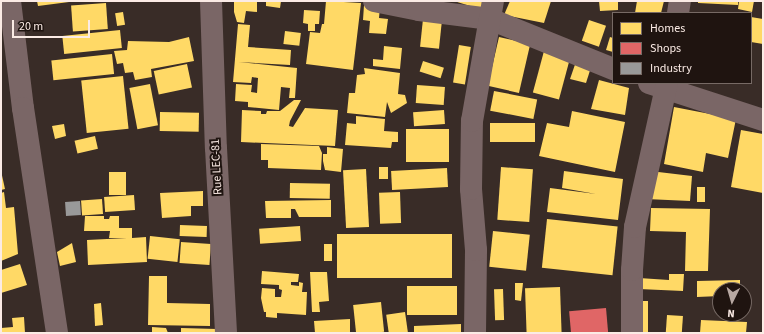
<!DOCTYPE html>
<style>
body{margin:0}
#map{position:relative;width:764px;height:334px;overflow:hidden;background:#392c27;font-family:"Source Sans 3",sans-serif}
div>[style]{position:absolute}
.homes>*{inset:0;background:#ffd966;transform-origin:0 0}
.shops>*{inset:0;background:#e06666;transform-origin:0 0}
.industry>*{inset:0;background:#999;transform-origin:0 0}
.minor>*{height:22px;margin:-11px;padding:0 11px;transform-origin:11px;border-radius:11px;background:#7a6666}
span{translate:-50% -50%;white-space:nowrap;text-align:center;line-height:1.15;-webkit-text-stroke:4px #1f1410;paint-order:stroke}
.street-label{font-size:12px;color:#fbebe5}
.frame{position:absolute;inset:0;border:2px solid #fbebe5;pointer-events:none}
.legend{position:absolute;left:612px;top:12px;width:140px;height:72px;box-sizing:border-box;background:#1f1410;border:1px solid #776a65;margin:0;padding:5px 7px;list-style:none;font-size:12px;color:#fbebe5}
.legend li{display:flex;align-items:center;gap:8px;height:20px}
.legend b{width:20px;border:1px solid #776a65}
.north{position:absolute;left:712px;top:282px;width:40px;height:40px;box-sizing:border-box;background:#1f1410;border:1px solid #776a65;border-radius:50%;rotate:185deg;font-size:11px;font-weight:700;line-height:16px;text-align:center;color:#fbebe5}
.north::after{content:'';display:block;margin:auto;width:14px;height:18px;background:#b7a8a2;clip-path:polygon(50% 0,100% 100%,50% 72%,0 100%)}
.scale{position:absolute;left:12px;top:20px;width:78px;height:18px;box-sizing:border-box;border:2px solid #fbebe5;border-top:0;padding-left:5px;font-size:12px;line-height:14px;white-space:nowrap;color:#fbebe5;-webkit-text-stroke:3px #1f1410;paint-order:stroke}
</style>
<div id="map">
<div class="homes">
<i style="clip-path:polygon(37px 1px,69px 1px,69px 2px,38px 6px)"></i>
<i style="clip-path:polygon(234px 1px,257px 1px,257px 12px,246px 11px,244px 23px,237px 22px,234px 12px)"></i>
<i style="clip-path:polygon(266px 1px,281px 1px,280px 8px,266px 6px)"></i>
<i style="clip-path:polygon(326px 1px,361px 3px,353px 70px,306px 64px,310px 32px,320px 33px,322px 24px,324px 24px)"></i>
<i style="clip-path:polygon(454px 1px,485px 1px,483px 10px)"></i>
<i style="clip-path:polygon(510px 1px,551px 1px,544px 23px,504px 15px)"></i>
<i style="clip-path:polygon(599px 1px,618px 1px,618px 10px,600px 11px)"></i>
<i style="clip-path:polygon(637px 1px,664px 1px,661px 13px,635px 13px)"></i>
<i style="clip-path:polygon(698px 1px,738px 1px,738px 5px,698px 3px)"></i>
<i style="clip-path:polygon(739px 1px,754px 1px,752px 12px,738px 9px)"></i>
<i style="left:106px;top:3px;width:26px;height:35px;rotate:86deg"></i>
<i style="clip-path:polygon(364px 5px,380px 7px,379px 18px,388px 19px,386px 34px,369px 33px,370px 21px,363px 20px)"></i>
<i style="clip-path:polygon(304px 10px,320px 11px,319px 24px,315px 24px,315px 31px,308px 31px,308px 24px,303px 23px)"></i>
<i style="left:123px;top:12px;width:13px;height:8px;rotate:81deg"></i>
<i style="clip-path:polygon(751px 17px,763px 19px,763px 44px,751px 42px)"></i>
<i style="left:423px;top:19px;width:19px;height:28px;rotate:6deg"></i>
<i style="left:589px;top:20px;width:18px;height:22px;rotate:19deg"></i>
<i style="clip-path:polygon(238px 24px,250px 25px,248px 47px,291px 50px,290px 65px,239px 62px,297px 68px,295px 98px,289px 98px,290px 88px,281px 87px,279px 110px,248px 107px,248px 102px,235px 101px,236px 84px,252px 85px,251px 92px,257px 93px,258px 78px,252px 77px,251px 83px,233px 82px)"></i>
<i style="left:120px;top:30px;width:18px;height:58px;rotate:84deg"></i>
<i style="left:285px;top:31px;width:16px;height:13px;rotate:7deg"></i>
<i style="clip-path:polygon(189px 37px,194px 61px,151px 69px,152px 77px,135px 80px,133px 72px,125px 73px,123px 63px,117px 64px,114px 51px,127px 50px,128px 41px,169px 42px)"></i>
<i style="left:499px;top:37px;width:32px;height:50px;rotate:13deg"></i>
<i style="clip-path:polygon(610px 37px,613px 38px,613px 52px,606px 50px)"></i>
<i style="left:459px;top:45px;width:12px;height:38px;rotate:9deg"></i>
<i style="clip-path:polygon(384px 46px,402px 48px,400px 69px,373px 66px,373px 59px,383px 60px)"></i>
<i style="left:544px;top:51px;width:27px;height:43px;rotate:15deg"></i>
<i style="clip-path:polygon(579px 53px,593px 61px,586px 83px,570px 79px)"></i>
<i style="left:112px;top:54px;width:20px;height:61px;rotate:84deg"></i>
<i style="left:423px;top:61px;width:22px;height:11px;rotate:18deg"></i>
<i style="left:187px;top:64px;width:24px;height:34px;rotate:78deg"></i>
<i style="clip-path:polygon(364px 68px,400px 73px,398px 94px,405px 95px,407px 103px,391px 113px,387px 102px,385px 117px,347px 113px,349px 93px,355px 93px,357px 75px,365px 74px)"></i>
<i style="left:123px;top:76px;width:53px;height:42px;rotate:84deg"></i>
<i style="clip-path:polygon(599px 80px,629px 88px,625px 115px,591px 109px)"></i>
<i style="left:150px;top:84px;width:42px;height:21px;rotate:79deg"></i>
<i style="left:417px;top:85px;width:28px;height:18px;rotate:4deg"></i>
<i style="left:494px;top:91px;width:44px;height:20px;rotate:11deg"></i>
<i style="clip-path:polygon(294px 100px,301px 100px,290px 121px,289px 126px,293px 127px,305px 108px,338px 110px,335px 146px,241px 142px,242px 110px,261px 111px,261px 114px,266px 114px,267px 111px,280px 111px)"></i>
<i style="clip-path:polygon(674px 107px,736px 119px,728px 158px,706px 153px,703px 172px,664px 164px)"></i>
<i style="left:444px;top:110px;width:14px;height:31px;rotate:86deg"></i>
<i style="clip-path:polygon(572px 111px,625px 122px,615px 172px,539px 156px,547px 123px,569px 127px)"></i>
<i style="left:160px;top:112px;width:39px;height:19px;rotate:1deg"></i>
<i style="clip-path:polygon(356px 116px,385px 119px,384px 131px,398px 132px,398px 142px,392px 142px,391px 148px,345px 145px,347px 123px,356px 124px)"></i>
<i style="left:490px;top:123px;width:45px;height:19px"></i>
<i style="clip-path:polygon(64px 124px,66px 136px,55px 139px,52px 126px)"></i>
<i style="left:406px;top:129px;width:43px;height:33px"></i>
<i style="clip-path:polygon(741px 130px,763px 134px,763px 193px,731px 187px)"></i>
<i style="left:95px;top:136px;width:13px;height:21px;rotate:77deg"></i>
<i style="clip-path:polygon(261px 144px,319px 146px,322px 153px,321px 170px,268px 168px,268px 160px,261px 160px)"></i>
<i style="clip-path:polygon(327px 147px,343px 149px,341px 172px,325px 170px,323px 161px,323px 154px,327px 154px)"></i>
<i style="left:379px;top:167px;width:9px;height:12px"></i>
<i style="left:501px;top:167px;width:32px;height:53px;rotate:4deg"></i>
<i style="left:447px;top:168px;width:19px;height:56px;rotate:87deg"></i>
<i style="left:366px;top:169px;width:58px;height:23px;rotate:87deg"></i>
<i style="clip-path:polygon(1px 171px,5px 189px,1px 190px)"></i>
<i style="clip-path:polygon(564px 171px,623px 179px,618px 220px,547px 212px,550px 188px,596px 194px,562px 188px)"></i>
<i style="clip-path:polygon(650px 171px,692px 176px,690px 201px,646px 199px)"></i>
<i style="left:109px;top:172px;width:17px;height:23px"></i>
<i style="left:290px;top:183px;width:40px;height:15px;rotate:1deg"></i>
<i style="left:697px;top:187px;width:8px;height:15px"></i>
<i style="clip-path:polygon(203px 191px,203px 206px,191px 206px,191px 216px,162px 218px,160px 193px)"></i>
<i style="clip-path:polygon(4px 192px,6px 208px,14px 207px,18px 254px,1px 261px,1px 193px)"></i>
<i style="left:400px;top:192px;width:31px;height:21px;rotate:88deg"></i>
<i style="left:134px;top:195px;width:15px;height:30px;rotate:86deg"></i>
<i style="left:102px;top:199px;width:15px;height:21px;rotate:86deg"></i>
<i style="clip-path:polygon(331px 200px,331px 217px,299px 217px,295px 209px,291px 209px,291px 218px,266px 218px,265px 201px)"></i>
<i style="clip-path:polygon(651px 208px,710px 209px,708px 271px,685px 271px,686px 232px,650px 231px)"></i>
<i style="clip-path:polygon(85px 216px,104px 216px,104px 219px,109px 219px,110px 216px,119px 216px,119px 228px,132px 228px,132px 238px,146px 237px,147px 262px,88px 265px,87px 240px,127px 238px,109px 238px,110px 231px,84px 231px)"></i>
<i style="left:547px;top:219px;width:71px;height:49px;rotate:6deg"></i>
<i style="left:180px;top:225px;width:27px;height:11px;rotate:2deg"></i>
<i style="left:300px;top:226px;width:15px;height:41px;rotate:86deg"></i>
<i style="left:493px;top:231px;width:37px;height:36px;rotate:6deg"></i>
<i style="left:337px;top:234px;width:115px;height:44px"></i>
<i style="left:150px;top:236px;width:30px;height:23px;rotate:6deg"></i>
<i style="left:181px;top:242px;width:30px;height:21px;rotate:4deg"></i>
<i style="clip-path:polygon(72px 243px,76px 262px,60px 266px,57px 252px)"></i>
<i style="left:324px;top:244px;width:8px;height:17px"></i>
<i style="clip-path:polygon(20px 264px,27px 285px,1px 293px,1px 270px)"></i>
<i style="clip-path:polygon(262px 271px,299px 274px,298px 282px,291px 282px,291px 285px,299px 286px,299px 282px,303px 283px,302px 292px,307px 292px,306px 315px,277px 313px,277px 318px,266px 317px,266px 312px,264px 312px,261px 298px,262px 288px,275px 289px,275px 297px,281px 297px,282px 290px,279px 289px,279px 285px,261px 284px)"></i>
<i style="clip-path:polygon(310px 272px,327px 272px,329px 301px,319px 302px,320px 312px,312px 312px)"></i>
<i style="clip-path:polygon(669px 274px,684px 274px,683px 291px,639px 289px,639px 278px,669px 280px)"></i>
<i style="clip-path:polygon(149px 276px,167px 276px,167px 303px,210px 304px,210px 326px,148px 325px)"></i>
<i style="clip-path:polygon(740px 280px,740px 290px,720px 290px,720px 296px,697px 297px,697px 281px)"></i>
<i style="clip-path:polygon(515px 283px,523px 283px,521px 301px,515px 300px)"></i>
<i style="left:407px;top:286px;width:50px;height:29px"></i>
<i style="left:560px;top:287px;width:46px;height:35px;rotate:88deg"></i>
<i style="left:503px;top:289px;width:31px;height:9px;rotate:88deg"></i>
<i style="left:636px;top:301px;width:12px;height:32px"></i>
<i style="left:381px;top:302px;width:30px;height:28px;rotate:84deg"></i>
<i style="clip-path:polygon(101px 303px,103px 325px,95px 326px,94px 304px)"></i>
<i style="left:405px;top:312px;width:21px;height:19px;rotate:82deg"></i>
<i style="left:667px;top:315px;width:16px;height:18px;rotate:4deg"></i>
<i style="clip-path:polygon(24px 317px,25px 333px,1px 333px,1px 328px,13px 327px,12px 318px)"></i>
<i style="clip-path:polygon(350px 319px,350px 333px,315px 333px,314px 321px)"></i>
<i style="clip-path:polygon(701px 320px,747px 322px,746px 333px,700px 333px)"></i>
<i style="clip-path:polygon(461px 324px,461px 333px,414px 333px,414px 326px)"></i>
<i style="clip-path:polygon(152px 327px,166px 328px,168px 333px,152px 333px)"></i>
<i style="clip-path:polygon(181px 328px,217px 329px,217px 333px,181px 333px)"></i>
</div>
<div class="shops">
<i style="left:606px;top:308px;width:25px;height:37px;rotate:85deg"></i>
</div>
<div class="industry">
<i style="left:80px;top:201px;width:14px;height:15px;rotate:86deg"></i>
</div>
<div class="minor">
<i style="left:10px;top:1px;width:108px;rotate:83.1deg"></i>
<i style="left:23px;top:108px;width:228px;rotate:81.4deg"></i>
<i style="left:211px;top:1px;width:147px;rotate:88.1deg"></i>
<i style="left:216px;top:148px;width:185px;rotate:86.9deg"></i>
<i style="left:374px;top:1px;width:46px;rotate:11.3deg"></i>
<i style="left:419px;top:10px;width:72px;rotate:7.2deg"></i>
<i style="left:490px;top:19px;width:133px;rotate:22.1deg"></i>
<i style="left:678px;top:13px;width:12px;rotate:-81deg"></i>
<i style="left:649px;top:83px;width:120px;rotate:18deg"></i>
<i style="left:475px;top:333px;width:83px;rotate:-89.3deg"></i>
<i style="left:476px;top:250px;width:61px;rotate:-94.7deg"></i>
<i style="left:471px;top:189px;width:68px;rotate:-89.2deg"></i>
<i style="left:472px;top:121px;width:122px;rotate:-80.1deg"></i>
<i style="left:632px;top:333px;width:63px;rotate:-90deg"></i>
<i style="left:632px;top:270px;width:43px;rotate:-86deg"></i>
<i style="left:635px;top:227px;width:148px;rotate:-77.5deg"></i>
</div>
<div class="street-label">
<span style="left:217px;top:167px;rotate:-93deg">Rue LEC-81</span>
</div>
<div class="frame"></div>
<ul class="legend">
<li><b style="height:11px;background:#ffd966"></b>Homes</li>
<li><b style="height:11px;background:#e06666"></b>Shops</li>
<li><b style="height:11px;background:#999"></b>Industry</li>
</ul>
<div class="north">N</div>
<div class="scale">20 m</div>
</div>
